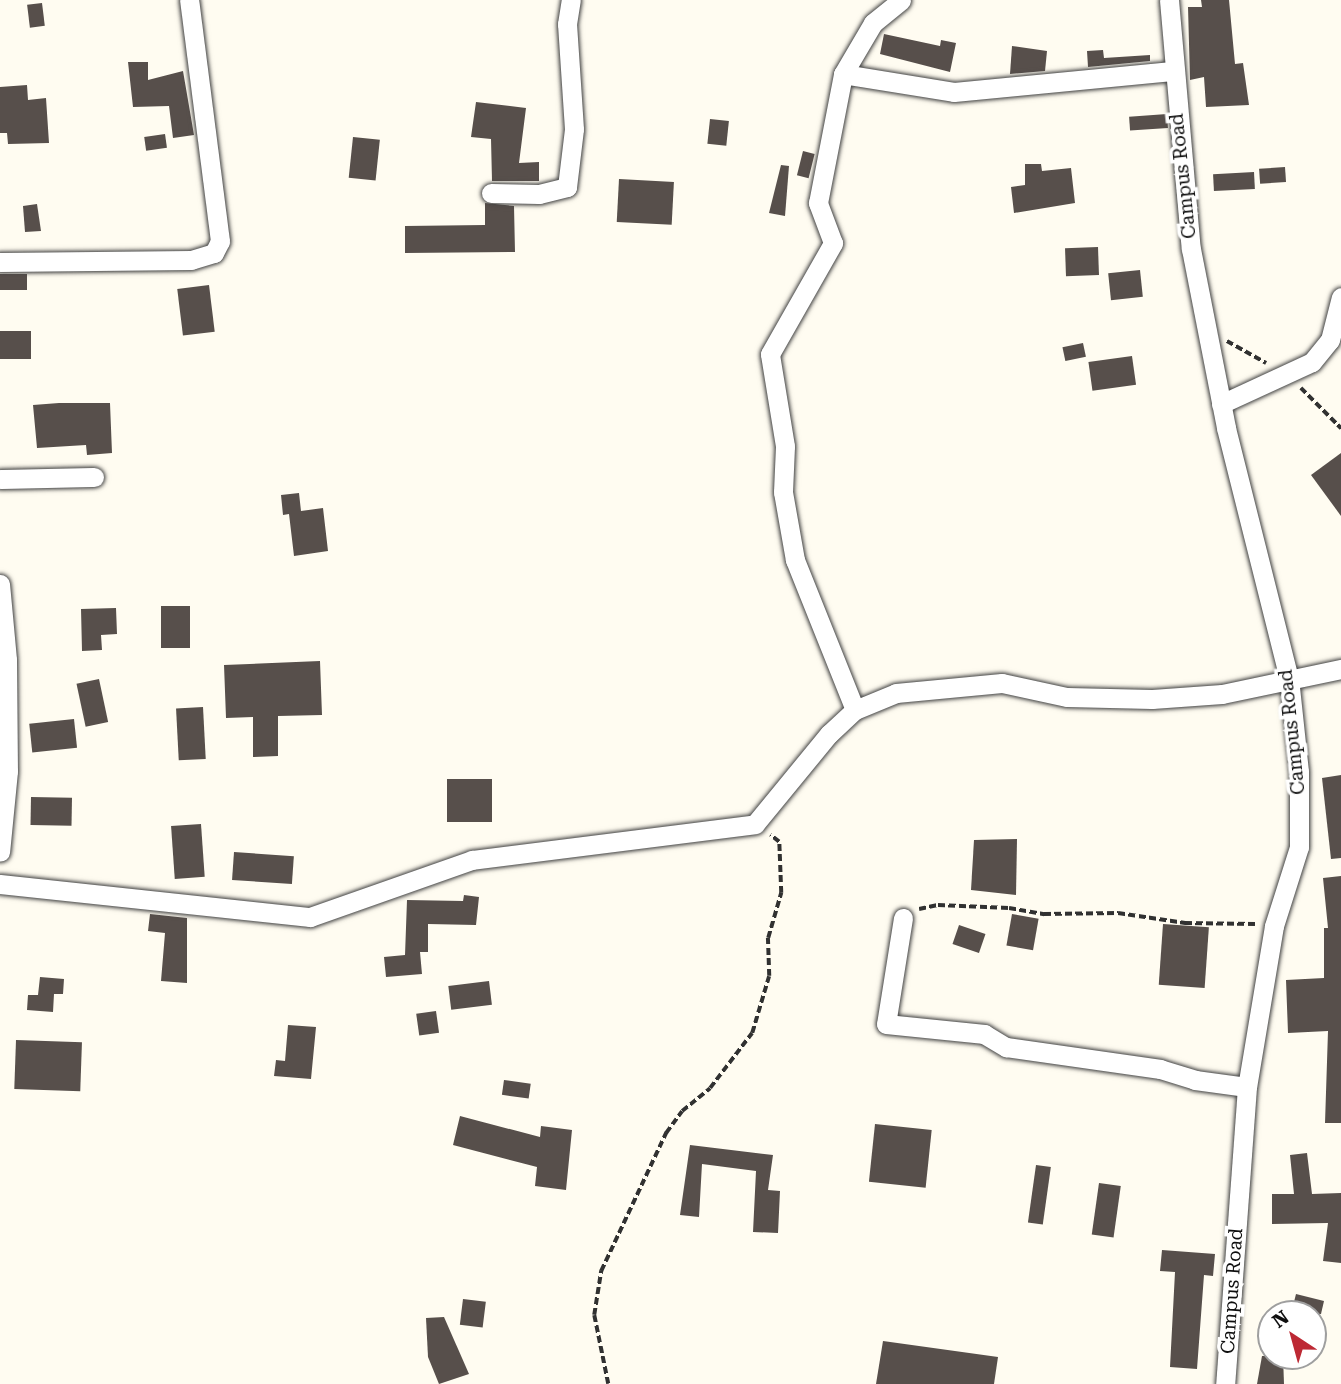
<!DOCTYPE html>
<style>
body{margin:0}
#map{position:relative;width:1341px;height:1384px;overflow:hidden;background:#fffcf1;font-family:"Roboto Serif",serif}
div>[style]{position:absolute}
.building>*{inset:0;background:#574f4b;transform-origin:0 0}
.path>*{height:3.5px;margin-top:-1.75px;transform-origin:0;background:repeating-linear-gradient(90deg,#313131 0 7px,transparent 0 10.5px)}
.roads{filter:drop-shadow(0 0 2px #424242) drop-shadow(0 0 2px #424242)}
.minor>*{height:19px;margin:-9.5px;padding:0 9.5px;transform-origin:9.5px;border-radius:9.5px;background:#fff}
span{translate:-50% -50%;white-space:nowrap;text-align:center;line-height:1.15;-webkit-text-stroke:7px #fff;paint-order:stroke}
.street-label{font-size:19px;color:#0f0f0f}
.north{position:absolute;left:1257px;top:1300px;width:70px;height:70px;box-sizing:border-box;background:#fff;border:2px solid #9f9f9f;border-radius:50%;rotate:324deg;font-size:19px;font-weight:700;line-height:28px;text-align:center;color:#0f0f0f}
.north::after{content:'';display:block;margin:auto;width:24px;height:32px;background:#bd2934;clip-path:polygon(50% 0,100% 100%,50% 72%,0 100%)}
</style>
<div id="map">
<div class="building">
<i style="clip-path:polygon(1201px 0,1229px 0,1235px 64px,1243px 63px,1249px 105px,1206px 107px,1204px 77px,1190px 80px,1188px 7px,1202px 7px)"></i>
<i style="left:42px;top:3px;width:23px;height:15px;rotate:83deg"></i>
<i style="clip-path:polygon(884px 34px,940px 46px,941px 40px,956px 43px,950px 72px,880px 54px)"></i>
<i style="clip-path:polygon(1012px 46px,1047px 51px,1045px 71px,1010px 74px)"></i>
<i style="clip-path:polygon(1103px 50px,1104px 58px,1150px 55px,1150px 61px,1088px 67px,1087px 51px)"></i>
<i style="clip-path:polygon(128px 62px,148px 62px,148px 80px,183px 71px,194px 135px,173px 138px,169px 106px,133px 107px)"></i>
<i style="clip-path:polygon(27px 85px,28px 100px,46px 98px,49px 143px,8px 144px,7px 133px,0 133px,0 87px)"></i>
<i style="clip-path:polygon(476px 102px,526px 108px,519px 163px,539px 162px,539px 181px,492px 181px,491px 139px,471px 137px)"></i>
<i style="left:1167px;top:114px;width:14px;height:38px;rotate:86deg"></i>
<i style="left:710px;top:119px;width:19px;height:25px;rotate:6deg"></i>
<i style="left:165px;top:134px;width:14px;height:21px;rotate:82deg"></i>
<i style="left:353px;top:137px;width:27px;height:41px;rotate:6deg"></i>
<i style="left:803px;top:151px;width:12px;height:25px;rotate:14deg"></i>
<i style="clip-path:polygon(1025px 164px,1041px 164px,1042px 171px,1071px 168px,1075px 203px,1014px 213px,1011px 187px,1025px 185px)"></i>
<i style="clip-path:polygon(781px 165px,789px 166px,785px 216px,769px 213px)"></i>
<i style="left:1285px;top:167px;width:15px;height:26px;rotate:86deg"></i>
<i style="left:1254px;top:172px;width:17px;height:41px;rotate:87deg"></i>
<i style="left:619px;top:179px;width:55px;height:43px;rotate:3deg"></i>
<i style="clip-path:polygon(485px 203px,514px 206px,515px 252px,405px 253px,405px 226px,485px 225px)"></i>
<i style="clip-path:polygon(37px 204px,41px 231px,25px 232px,23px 206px)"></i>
<i style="left:1098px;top:247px;width:28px;height:33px;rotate:88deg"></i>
<i style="left:1140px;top:270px;width:27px;height:32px;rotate:84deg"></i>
<i style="left:0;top:274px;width:27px;height:16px"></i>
<i style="left:209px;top:285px;width:47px;height:32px;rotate:83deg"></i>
<i style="left:31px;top:331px;width:28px;height:31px;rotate:90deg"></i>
<i style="left:1083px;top:343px;width:14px;height:21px;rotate:78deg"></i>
<i style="left:1132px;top:356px;width:29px;height:44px;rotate:82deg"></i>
<i style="clip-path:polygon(59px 403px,110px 403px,112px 453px,87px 455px,86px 445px,37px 448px,33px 405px)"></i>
<i style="clip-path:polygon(1341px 453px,1341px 516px,1311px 475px)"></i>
<i style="clip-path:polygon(299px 493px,301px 511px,323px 508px,328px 551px,294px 556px,289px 514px,283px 515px,281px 495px)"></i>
<i style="left:161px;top:606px;width:29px;height:42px"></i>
<i style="clip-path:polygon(116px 608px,117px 634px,101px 635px,102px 650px,82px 651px,81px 609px)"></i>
<i style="clip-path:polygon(320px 661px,322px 715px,278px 716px,278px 756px,253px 757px,253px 717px,226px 718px,224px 665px)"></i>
<i style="left:99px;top:679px;width:44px;height:23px;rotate:78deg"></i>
<i style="left:203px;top:707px;width:52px;height:27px;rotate:87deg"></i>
<i style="left:74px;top:719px;width:29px;height:45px;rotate:84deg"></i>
<i style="clip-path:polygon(1341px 775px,1341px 858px,1331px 859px,1322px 778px)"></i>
<i style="left:447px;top:779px;width:45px;height:43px"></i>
<i style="left:31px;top:797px;width:41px;height:28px;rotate:1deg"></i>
<i style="left:201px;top:824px;width:53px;height:30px;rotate:86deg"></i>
<i style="clip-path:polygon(1017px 839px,1016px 895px,971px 890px,974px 840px)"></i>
<i style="left:234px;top:852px;width:60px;height:28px;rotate:4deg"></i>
<i style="clip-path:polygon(1341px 876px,1341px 1123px,1325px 1123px,1328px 1031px,1288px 1033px,1286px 980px,1324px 978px,1324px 928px,1328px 928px,1323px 878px)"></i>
<i style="clip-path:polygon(464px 895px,479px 897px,476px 925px,428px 924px,428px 952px,420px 952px,422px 974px,386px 977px,384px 957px,405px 955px,407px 900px,463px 901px)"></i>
<i style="clip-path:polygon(150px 914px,187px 918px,187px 983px,161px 981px,165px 933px,148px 931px)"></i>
<i style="left:1012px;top:914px;width:27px;height:32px;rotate:10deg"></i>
<i style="left:1163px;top:924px;width:46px;height:61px;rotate:4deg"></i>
<i style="left:959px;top:925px;width:28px;height:20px;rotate:19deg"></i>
<i style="clip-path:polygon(40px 977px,64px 979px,63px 994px,54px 994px,53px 1012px,27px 1010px,28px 995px,38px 995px)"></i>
<i style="left:489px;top:981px;width:24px;height:41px;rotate:83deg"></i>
<i style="left:436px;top:1011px;width:22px;height:20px;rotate:82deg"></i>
<i style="clip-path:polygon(288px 1025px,316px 1027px,311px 1079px,274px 1076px,276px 1060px,285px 1061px)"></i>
<i style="left:16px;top:1040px;width:66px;height:49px;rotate:2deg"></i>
<i style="left:504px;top:1080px;width:27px;height:15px;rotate:8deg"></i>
<i style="clip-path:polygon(460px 1116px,540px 1137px,541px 1126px,572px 1130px,566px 1190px,535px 1186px,537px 1167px,453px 1145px)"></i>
<i style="left:875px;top:1124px;width:57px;height:58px;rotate:6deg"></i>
<i style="clip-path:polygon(690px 1145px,773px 1155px,768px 1190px,780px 1191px,778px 1233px,753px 1232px,756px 1171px,702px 1164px,699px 1217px,680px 1215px)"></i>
<i style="clip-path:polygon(1307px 1153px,1312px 1194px,1341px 1193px,1341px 1263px,1323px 1261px,1328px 1223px,1272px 1224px,1272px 1194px,1294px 1194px,1290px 1155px)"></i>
<i style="left:1036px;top:1165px;width:15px;height:58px;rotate:8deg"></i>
<i style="left:1099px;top:1183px;width:22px;height:52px;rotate:8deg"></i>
<i style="clip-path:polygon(1162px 1250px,1215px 1254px,1213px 1276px,1204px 1275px,1197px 1369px,1170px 1367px,1175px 1272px,1160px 1271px)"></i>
<i style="clip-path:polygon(1296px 1294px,1324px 1301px,1321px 1314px,1291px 1314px)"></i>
<i style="left:463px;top:1299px;width:23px;height:26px;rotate:7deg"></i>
<i style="clip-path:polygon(444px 1317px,469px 1374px,439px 1384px,428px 1357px,426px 1318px)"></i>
<i style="clip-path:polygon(883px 1341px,998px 1357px,994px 1384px,876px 1384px)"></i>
<i style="clip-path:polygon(1262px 1356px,1283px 1356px,1284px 1384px,1257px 1384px)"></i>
</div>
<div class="path">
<i style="left:1227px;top:341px;width:45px;rotate:29.4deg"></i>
<i style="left:1301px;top:388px;width:57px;rotate:45deg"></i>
<i style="left:919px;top:909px;width:19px;rotate:-12deg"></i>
<i style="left:938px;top:905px;width:71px;rotate:2.4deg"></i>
<i style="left:1009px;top:908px;width:36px;rotate:10deg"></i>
<i style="left:1044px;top:914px;width:74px;rotate:-0.8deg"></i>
<i style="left:1118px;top:913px;width:68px;rotate:8.5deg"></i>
<i style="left:1185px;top:923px;width:70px;rotate:0.8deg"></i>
<i style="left:608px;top:1384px;width:70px;rotate:-101.5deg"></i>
<i style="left:594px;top:1315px;width:45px;rotate:-81deg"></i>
<i style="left:601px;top:1271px;width:153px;rotate:-64.8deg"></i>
<i style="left:666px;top:1133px;width:27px;rotate:-54deg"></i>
<i style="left:682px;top:1111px;width:36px;rotate:-39deg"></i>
<i style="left:710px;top:1088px;width:69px;rotate:-52.6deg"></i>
<i style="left:752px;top:1033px;width:59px;rotate:-73.4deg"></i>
<i style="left:769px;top:976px;width:38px;rotate:-92deg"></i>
<i style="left:768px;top:938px;width:47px;rotate:-73.9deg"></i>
<i style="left:781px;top:893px;width:51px;rotate:-92.2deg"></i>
<i style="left:779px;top:842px;width:11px;rotate:-142deg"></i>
</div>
<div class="roads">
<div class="minor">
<i style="left:1169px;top:0;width:250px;rotate:85deg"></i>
<i style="left:1191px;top:249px;width:182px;rotate:78.9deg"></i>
<i style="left:1226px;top:428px;width:258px;rotate:75.9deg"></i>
<i style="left:1289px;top:678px;width:95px;rotate:83.9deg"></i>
<i style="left:1299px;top:772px;width:75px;rotate:90deg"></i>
<i style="left:1299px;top:847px;width:83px;rotate:107.6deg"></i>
<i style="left:1274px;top:926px;width:163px;rotate:99.5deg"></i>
<i style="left:1247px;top:1087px;width:298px;rotate:94.2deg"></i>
<i style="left:843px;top:74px;width:112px;rotate:9.2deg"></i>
<i style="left:954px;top:92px;width:219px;rotate:-5.5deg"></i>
<i style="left:491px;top:193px;width:48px;rotate:1.2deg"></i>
<i style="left:539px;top:194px;width:29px;rotate:-14deg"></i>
<i style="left:567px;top:187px;width:58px;rotate:-83.1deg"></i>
<i style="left:574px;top:129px;width:105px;rotate:-93.8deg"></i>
<i style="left:567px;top:24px;width:24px;rotate:-81deg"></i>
<i style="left:0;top:262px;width:191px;rotate:-0.6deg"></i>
<i style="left:191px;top:260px;width:24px;rotate:-17deg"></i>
<i style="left:214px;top:253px;width:13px;rotate:-63deg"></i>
<i style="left:220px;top:241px;width:243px;rotate:-97.3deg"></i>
<i style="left:1221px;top:404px;width:100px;rotate:-24.8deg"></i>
<i style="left:1312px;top:362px;width:28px;rotate:-51deg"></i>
<i style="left:1330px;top:340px;width:44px;rotate:-75.7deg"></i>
<i style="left:0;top:479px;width:94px;rotate:-1.2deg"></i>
<i style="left:0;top:584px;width:76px;rotate:84.7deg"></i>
<i style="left:7px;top:660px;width:111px;rotate:89.5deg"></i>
<i style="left:8px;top:771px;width:81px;rotate:95.6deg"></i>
<i style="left:855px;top:710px;width:162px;rotate:-111.8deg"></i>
<i style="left:795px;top:560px;width:69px;rotate:-100deg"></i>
<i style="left:783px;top:492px;width:46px;rotate:-87.5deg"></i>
<i style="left:785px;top:446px;width:93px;rotate:-99.3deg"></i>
<i style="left:770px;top:354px;width:128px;rotate:-60.4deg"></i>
<i style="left:833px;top:243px;width:43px;rotate:-110.6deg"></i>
<i style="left:818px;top:203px;width:131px;rotate:-79deg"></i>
<i style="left:843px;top:74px;width:59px;rotate:-59.5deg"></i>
<i style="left:873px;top:23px;width:36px;rotate:-39deg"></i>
<i style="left:0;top:884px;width:312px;rotate:6.1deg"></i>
<i style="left:310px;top:917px;width:172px;rotate:-19.4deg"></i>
<i style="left:472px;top:860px;width:285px;rotate:-7.2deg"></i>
<i style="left:755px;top:824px;width:117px;rotate:-50.6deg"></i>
<i style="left:829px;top:734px;width:35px;rotate:-43deg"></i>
<i style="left:855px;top:710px;width:44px;rotate:-22.5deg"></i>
<i style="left:896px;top:693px;width:106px;rotate:-5.4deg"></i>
<i style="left:1002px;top:683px;width:66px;rotate:12.2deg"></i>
<i style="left:1067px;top:697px;width:85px;rotate:1.3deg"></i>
<i style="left:1152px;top:699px;width:70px;rotate:-4.1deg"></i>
<i style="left:1222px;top:694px;width:122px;rotate:-11.9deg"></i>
<i style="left:903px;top:918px;width:107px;rotate:99.1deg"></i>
<i style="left:886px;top:1024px;width:99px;rotate:5.8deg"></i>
<i style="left:984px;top:1034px;width:26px;rotate:31deg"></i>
<i style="left:1006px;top:1047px;width:156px;rotate:8.1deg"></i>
<i style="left:1160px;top:1069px;width:37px;rotate:17deg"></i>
<i style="left:1195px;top:1080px;width:52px;rotate:7.7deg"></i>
</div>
</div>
<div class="street-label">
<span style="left:1183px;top:176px;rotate:-96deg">Campus Road</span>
<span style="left:1292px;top:732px;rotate:-96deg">Campus Road</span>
<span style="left:1232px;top:1291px;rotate:-86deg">Campus Road</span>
</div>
<div class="north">N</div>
</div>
